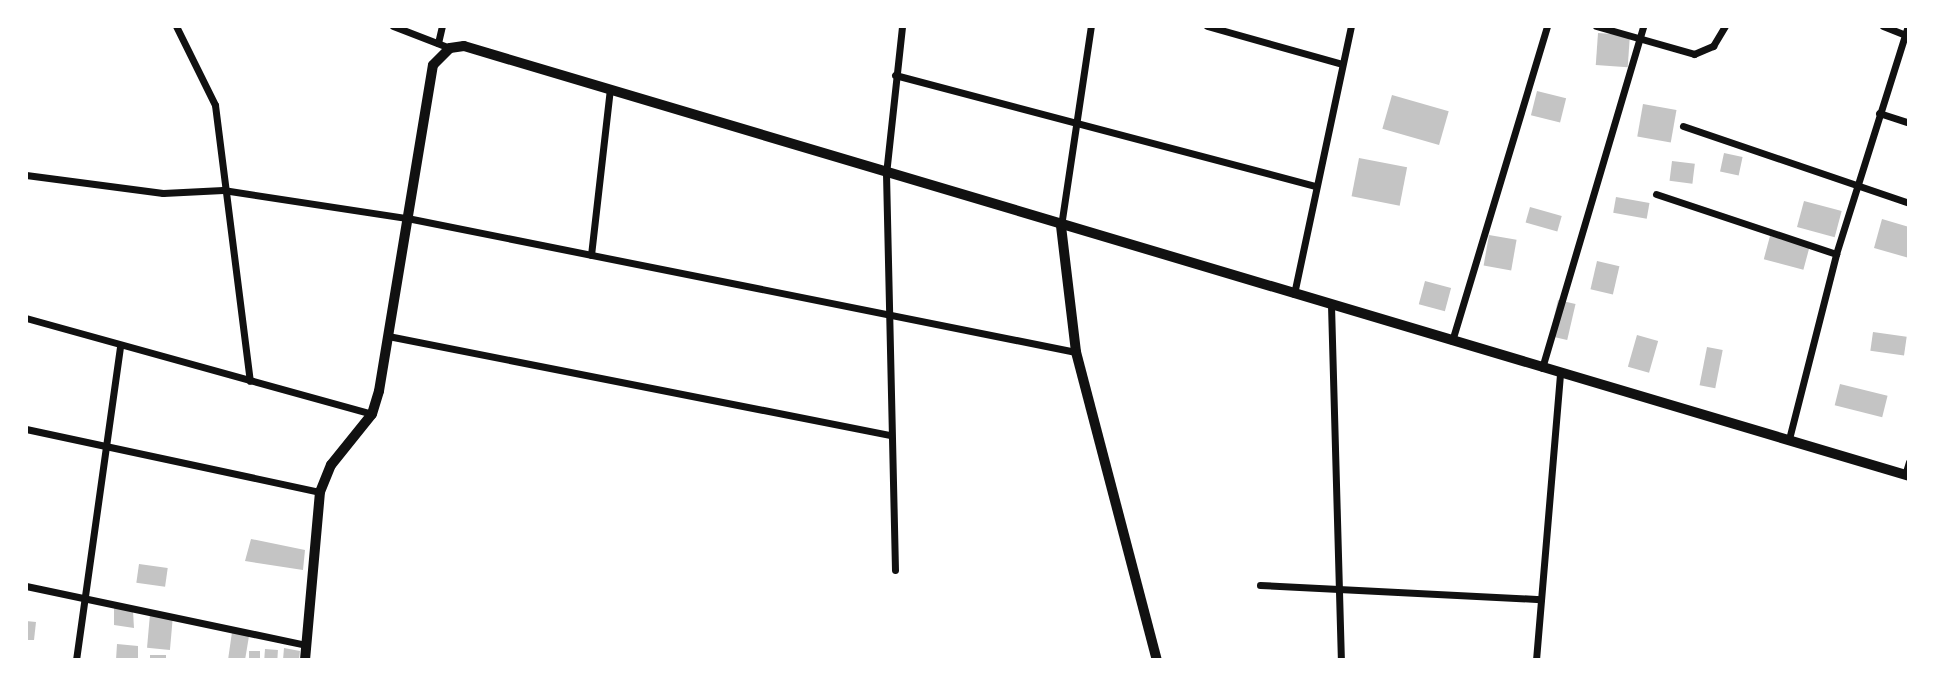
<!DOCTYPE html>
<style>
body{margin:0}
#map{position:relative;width:1935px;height:686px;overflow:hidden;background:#fff;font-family:Karla,sans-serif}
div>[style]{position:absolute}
.building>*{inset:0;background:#c4c4c4;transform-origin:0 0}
.minor>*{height:7px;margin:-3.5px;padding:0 3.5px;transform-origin:3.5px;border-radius:3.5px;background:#111}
.tertiary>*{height:10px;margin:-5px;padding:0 5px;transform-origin:5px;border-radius:5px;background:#111}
span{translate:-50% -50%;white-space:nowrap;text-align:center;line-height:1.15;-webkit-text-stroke:7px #fff;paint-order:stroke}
.frame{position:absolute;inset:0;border:28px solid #fff;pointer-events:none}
</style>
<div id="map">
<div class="building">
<i style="left:1598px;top:33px;width:32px;height:32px;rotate:4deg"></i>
<i style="left:1537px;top:91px;width:30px;height:25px;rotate:14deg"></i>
<i style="left:1392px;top:95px;width:59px;height:35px;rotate:16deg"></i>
<i style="left:1643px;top:104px;width:34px;height:33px;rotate:10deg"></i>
<i style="left:1724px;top:153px;width:19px;height:19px;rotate:12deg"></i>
<i style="left:1359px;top:158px;width:49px;height:39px;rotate:11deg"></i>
<i style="left:1672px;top:161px;width:23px;height:20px;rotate:7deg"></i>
<i style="left:1616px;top:197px;width:34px;height:16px;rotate:10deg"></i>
<i style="left:1804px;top:201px;width:39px;height:27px;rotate:15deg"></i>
<i style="left:1530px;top:207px;width:33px;height:16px;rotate:16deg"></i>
<i style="clip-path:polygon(1882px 219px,1909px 227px,1909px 258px,1874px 248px)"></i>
<i style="left:1489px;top:235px;width:28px;height:31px;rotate:10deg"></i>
<i style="left:1770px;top:236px;width:41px;height:24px;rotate:15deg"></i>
<i style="left:1597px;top:261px;width:23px;height:29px;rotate:13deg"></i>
<i style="left:1425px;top:281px;width:27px;height:24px;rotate:15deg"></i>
<i style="left:1558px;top:300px;width:18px;height:37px;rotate:13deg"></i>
<i style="left:1873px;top:332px;width:34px;height:19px;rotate:8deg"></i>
<i style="left:1637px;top:335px;width:22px;height:33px;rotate:16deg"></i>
<i style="left:1707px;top:347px;width:16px;height:39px;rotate:11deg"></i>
<i style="left:1840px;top:384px;width:49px;height:22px;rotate:14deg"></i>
<i style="clip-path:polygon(251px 539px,305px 550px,303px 570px,245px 561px)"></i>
<i style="left:139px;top:564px;width:29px;height:19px;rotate:8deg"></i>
<i style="clip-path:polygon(114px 607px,133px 611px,134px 628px,114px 625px)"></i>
<i style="left:150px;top:614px;width:23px;height:34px;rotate:5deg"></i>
<i style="clip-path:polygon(26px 621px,36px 622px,34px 640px,26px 640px)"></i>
<i style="clip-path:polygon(232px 632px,249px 636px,245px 660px,228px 660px)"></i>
<i style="clip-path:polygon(117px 644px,138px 646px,138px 660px,116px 660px)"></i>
<i style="clip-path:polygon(284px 648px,300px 651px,299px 660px,283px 660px)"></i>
<i style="left:265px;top:649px;width:13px;height:11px;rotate:4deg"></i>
<i style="left:249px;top:651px;width:11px;height:9px"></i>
<i style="left:150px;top:655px;width:16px;height:5px"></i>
</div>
<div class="minor">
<i style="left:176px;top:26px;width:88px;rotate:63.7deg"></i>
<i style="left:215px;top:105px;width:278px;rotate:82.8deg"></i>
<i style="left:393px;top:26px;width:61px;rotate:21.1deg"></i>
<i style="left:1207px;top:26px;width:140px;rotate:15.7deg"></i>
<i style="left:1596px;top:26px;width:102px;rotate:15.9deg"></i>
<i style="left:1694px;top:54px;width:21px;rotate:-23deg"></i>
<i style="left:1713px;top:46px;width:23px;rotate:-59deg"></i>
<i style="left:1883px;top:26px;width:27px;rotate:22deg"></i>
<i style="left:438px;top:43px;width:17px;rotate:-77deg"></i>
<i style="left:895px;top:75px;width:435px;rotate:14.8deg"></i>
<i style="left:1879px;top:113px;width:32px;rotate:18deg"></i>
<i style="left:1683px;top:126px;width:239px;rotate:18.8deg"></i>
<i style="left:26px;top:175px;width:138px;rotate:7.5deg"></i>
<i style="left:163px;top:193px;width:60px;rotate:-2.9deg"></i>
<i style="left:223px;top:190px;width:186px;rotate:8.7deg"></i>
<i style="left:407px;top:218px;width:682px;rotate:11.33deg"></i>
<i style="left:1656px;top:194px;width:190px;rotate:18.4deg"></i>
<i style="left:1061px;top:226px;width:202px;rotate:-81.5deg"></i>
<i style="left:591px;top:255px;width:167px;rotate:-83.5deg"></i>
<i style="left:1294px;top:294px;width:274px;rotate:-78deg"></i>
<i style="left:1331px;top:305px;width:355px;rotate:88.4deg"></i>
<i style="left:26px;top:318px;width:359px;rotate:15.5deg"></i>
<i style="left:388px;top:336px;width:512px;rotate:11.16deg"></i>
<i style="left:1452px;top:341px;width:329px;rotate:-73.2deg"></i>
<i style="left:1542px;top:368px;width:357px;rotate:-73.5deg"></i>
<i style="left:26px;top:429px;width:301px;rotate:12.1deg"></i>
<i style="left:1789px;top:439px;width:191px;rotate:-75.7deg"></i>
<i style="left:1836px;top:254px;width:239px;rotate:-72.5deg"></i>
<i style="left:1905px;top:475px;width:14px;rotate:-73deg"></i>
<i style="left:895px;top:570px;width:396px;rotate:-91.3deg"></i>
<i style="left:886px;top:174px;width:149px;rotate:-83.8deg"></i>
<i style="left:1260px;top:585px;width:281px;rotate:2.9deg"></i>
<i style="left:26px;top:586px;width:287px;rotate:11.9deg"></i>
<i style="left:76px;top:660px;width:318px;rotate:-82deg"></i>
<i style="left:1536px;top:660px;width:288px;rotate:-85.2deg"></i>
</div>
<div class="tertiary">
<i style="left:1061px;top:226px;width:127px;rotate:83.2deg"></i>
<i style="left:1076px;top:352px;width:318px;rotate:75.3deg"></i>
<i style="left:305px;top:660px;width:169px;rotate:-84.9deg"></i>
<i style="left:320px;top:492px;width:29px;rotate:-68deg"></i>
<i style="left:331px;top:465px;width:65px;rotate:-51.2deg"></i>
<i style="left:372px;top:414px;width:24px;rotate:-73deg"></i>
<i style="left:379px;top:391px;width:330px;rotate:-80.6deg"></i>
<i style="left:433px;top:65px;width:24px;rotate:-45deg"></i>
<i style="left:450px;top:48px;width:14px;rotate:-8deg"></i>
<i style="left:464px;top:46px;width:1508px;rotate:16.57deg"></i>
</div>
<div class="frame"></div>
</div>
